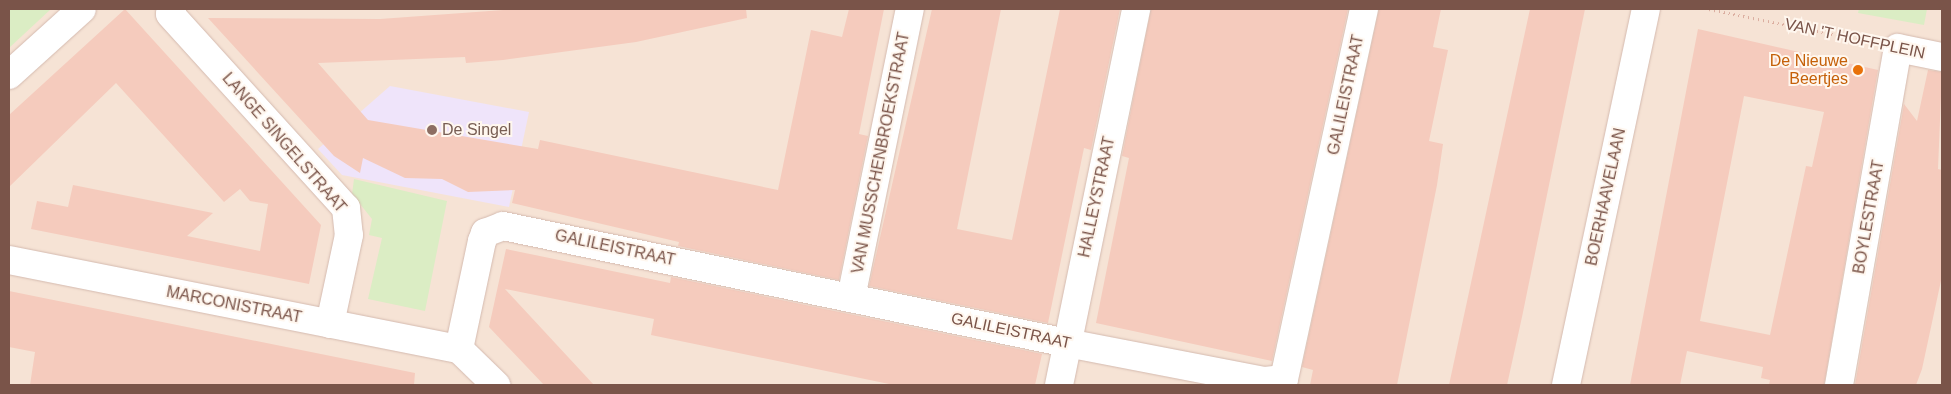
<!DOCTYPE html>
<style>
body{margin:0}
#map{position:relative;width:1951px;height:394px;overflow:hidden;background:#fef2e8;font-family:Arial,sans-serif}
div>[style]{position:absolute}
.residential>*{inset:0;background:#f6e3d5;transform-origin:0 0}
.education>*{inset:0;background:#efe4fa}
.green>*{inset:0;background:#dbedc4}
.building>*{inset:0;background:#f5cbbd}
.path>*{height:3px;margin-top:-1.5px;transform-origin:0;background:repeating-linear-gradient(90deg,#dbaea0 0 1px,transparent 0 5px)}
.roads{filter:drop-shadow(0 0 1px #d4baaf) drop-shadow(0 0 1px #d4baaf)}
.minor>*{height:28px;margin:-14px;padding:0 14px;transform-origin:14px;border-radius:14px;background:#fff}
.dots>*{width:14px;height:14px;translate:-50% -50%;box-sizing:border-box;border:2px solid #fff7ef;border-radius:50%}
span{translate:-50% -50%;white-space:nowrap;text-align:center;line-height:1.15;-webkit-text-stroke:4px #fff7ef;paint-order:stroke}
.street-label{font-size:16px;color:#7a5449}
.food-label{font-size:16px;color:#c56008}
.right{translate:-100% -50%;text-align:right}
.education-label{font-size:16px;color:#785e54}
.left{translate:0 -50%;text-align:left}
.frame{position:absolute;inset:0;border:10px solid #7a5449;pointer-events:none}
</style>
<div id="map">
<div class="residential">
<i style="left:9px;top:9px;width:1933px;height:376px"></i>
</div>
<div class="education">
<i style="clip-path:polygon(390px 86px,529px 112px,509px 207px,342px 175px,318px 149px)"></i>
</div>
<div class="green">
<i style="clip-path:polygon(9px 9px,51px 9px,9px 48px)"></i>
<i style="clip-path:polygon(1859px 9px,1927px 9px,1924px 25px,1858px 13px)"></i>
<i style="clip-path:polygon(354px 179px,447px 201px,425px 311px,368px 299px,382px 238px,369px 235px,372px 219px,352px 194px)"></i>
</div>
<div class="building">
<i style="clip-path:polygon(125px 9px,321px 225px,309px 284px,31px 229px,37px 201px,68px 207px,73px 185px,213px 213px,187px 236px,260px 251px,268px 204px,250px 201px,240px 189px,224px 202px,116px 83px,9px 187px,9px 115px)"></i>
<i style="clip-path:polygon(516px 9px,746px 9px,747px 18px,636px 42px,503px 60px,466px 63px,465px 57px,318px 63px,368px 120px,538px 149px,540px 140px,778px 190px,811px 30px,842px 37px,849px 9px,884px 9px,859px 134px,868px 136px,839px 280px,678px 246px,679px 242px,512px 203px,515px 190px,468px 192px,442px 179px,405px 178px,363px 158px,360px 173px,334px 156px,208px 18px,380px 19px)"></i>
<i style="clip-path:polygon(932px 9px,1001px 9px,957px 229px,1012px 240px,1060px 9px,1120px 9px,1091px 150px,1084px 148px,1048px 323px,869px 286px)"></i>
<i style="clip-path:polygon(1151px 9px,1348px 9px,1272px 361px,1096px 323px,1129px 158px,1122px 156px)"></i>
<i style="clip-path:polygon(1379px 9px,1441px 9px,1433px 47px,1448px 50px,1429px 141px,1443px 144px,1437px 185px,1397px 385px,1310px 385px,1313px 370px,1302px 367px)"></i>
<i style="clip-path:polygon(1530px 9px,1585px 9px,1522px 317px,1507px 385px,1449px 385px)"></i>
<i style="clip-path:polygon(evenodd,1698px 29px,1878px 70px,1824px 385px,1769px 385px,1770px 380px,1761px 378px,1763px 367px,1687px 351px,1680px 385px,1630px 385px,1698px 29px,1744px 96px,1824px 112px,1812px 167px,1806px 166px,1770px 335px,1700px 321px,1744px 96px)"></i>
<i style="clip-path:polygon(1928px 70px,1942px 72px,1938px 169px,1942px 170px,1942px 276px,1922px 369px,1916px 385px,1855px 385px,1904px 104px,1917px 121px)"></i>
<i style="clip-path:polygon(506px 249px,670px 283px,671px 277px,1042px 354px,1035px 385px,894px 385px,651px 335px,654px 319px,505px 289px,594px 385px,544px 385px,489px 327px)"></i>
<i style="clip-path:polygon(9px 291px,415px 373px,414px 385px,30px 385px,35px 352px,9px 347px)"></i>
</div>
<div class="path">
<i style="left:1709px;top:9px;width:165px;rotate:11.5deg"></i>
</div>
<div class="roads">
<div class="minor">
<i style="left:172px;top:9px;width:5px;rotate:112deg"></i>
<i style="left:170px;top:14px;width:262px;rotate:47.8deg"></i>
<i style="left:346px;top:208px;width:27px;rotate:84deg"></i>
<i style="left:349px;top:235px;width:91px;rotate:102.1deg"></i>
<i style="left:9px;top:75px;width:98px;rotate:-42.1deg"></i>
<i style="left:9px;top:260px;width:459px;rotate:11.2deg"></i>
<i style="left:851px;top:298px;width:295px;rotate:-78.5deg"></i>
<i style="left:459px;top:349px;width:110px;rotate:-78deg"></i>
<i style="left:482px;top:241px;width:9px;rotate:-69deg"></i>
<i style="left:485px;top:233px;width:19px;rotate:-21deg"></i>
<i style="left:503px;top:226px;width:576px;rotate:11.72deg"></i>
<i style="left:1067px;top:343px;width:202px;rotate:10.9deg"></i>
<i style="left:1265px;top:381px;width:19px;rotate:-6deg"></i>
<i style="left:1284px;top:379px;width:379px;rotate:-77.8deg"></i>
<i style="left:459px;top:349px;width:52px;rotate:44.2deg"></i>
<i style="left:1059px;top:385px;width:384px;rotate:-78.4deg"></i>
<i style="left:1566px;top:385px;width:384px;rotate:-78deg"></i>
<i style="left:1839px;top:385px;width:342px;rotate:-80.1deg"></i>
<i style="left:1898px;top:48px;width:45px;rotate:11.6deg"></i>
</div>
</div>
<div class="dots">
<i style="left:1858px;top:70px;background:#e8710a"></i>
<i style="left:432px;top:130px;background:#8d6e63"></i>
</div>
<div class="street-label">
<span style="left:1855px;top:39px;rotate:12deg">VAN 'T HOFFPLEIN</span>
<span style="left:1346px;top:95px;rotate:-78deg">GALILEISTRAAT</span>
<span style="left:284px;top:143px;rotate:49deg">LANGE SINGELSTRAAT</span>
<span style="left:881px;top:153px;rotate:-79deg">VAN MUSSCHENBROEKSTRAAT</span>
<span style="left:1097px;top:197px;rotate:-78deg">HALLEYSTRAAT</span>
<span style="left:1606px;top:197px;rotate:-78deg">BOERHAAVELAAN</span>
<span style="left:1869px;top:217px;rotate:-80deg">BOYLESTRAAT</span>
<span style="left:615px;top:248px;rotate:12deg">GALILEISTRAAT</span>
<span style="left:234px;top:305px;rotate:11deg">MARCONISTRAAT</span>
<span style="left:1011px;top:331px;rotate:12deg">GALILEISTRAAT</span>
</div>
<div class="food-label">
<span class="right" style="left:1848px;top:70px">De Nieuwe<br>Beertjes</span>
</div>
<div class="education-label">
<span class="left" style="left:442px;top:130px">De Singel</span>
</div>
<div class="frame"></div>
</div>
